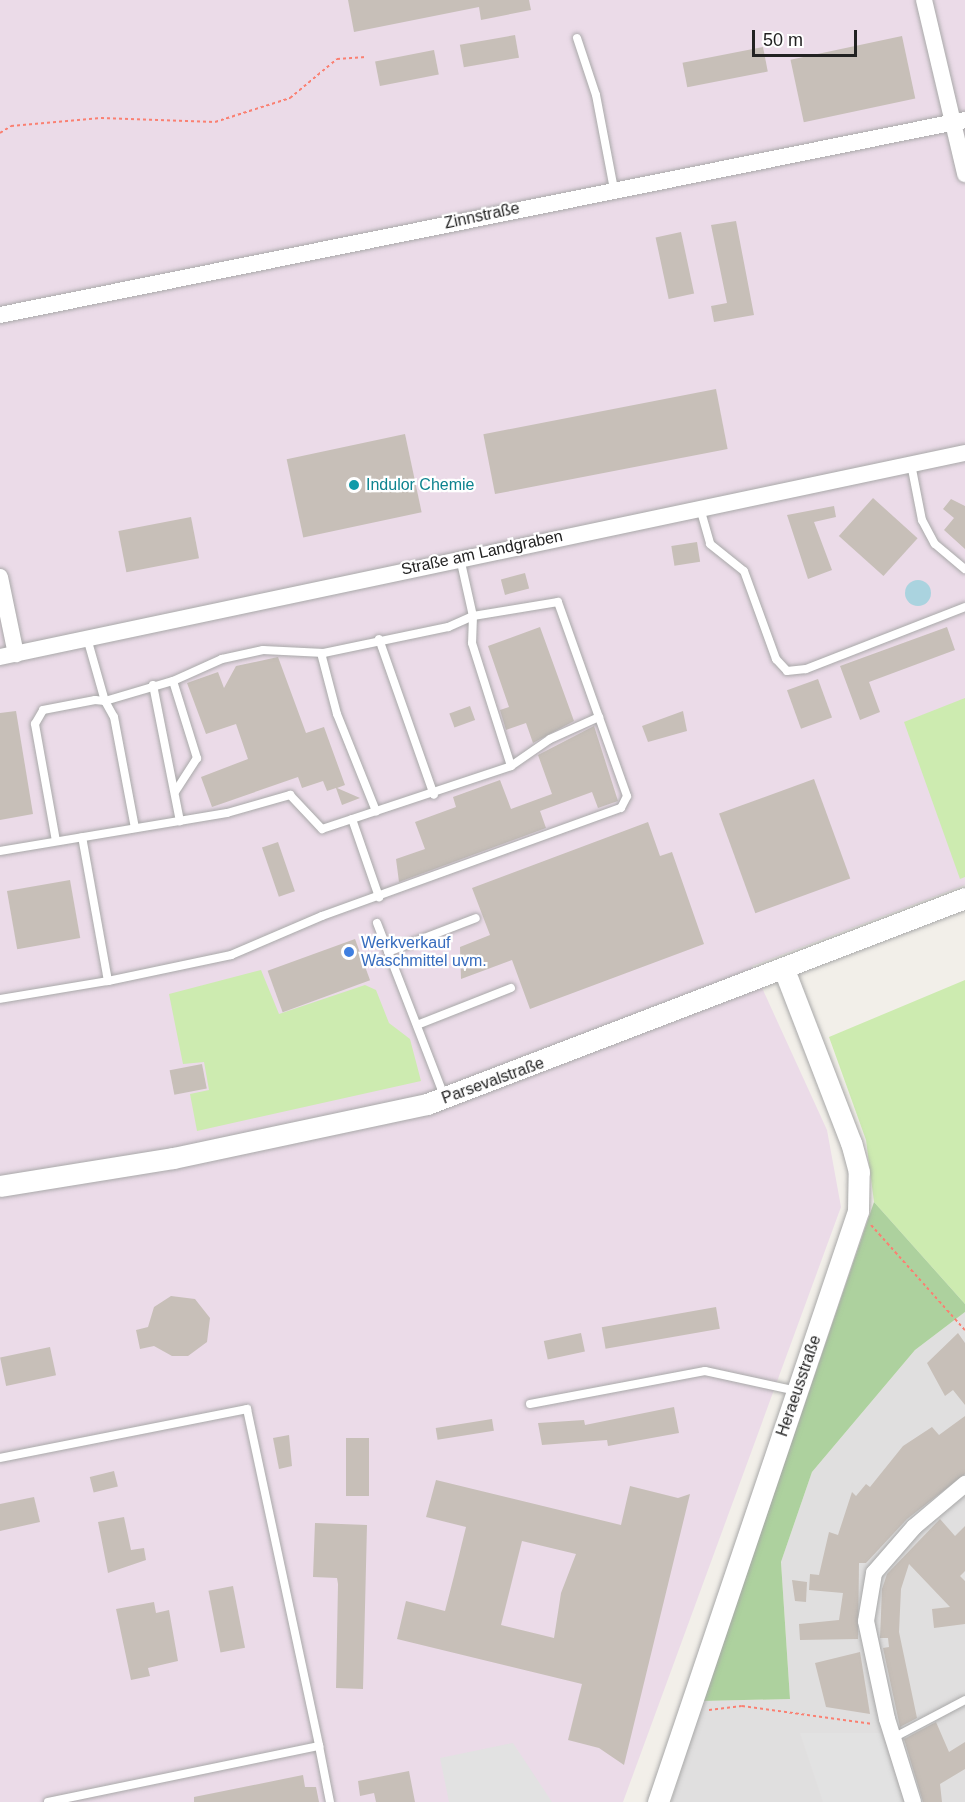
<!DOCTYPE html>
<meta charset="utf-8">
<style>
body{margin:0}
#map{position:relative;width:965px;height:1802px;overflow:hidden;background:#f2efe9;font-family:Helvetica,sans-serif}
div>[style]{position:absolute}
.residential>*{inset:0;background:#e0dfdf}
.industrial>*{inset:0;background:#ebdbe8}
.grass>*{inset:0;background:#cdebb0}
.forest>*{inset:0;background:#add19e}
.parking>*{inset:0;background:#e2e2e2}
.water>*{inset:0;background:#aad3df}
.round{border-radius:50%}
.building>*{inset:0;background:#c7bfb8;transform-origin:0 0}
.path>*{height:2px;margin-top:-1px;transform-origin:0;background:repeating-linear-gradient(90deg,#fa8072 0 3px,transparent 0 6px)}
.roads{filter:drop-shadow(0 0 2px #a9a9a9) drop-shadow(0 0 2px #a9a9a9)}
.service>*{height:8px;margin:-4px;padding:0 4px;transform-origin:4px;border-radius:4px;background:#fff}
.minor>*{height:16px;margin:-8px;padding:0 8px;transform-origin:8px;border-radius:8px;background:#fff}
.tertiary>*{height:21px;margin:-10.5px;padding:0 10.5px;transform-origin:10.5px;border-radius:10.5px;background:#fff}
.dots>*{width:16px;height:16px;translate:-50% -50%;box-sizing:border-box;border:3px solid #fff;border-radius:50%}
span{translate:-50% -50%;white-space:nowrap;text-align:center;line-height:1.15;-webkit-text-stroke:4.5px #fff;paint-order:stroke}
.street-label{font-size:16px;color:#222}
.culture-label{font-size:16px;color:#0d838f}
.left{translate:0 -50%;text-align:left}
.shop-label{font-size:16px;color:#366cbe}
.scale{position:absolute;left:752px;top:30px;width:105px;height:27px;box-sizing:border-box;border:3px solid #222;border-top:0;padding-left:8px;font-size:18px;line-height:21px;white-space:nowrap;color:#222;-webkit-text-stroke:4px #fff;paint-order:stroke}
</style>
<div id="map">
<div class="residential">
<i style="clip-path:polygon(965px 1312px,965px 1802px,671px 1802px,703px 1701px,790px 1699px,781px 1562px,812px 1472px,915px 1350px)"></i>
</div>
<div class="industrial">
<i style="clip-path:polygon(0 0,965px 0,965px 885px,752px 966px,827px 1130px,841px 1207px,623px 1802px,0 1802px)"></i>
</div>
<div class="grass">
<i style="clip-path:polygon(965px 698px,965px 877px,960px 879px,904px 722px)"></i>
<i style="clip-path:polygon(261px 970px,279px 1014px,365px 985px,376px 990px,389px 1023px,410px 1039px,421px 1081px,197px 1131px,190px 1094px,209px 1090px,204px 1062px,183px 1064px,169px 994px)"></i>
<i style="clip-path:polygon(965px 980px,965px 1304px,874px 1202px,866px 1140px,829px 1037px)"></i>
</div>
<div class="forest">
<i style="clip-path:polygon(874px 1202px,965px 1304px,965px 1312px,915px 1350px,812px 1472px,781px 1562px,790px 1699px,703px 1701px)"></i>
</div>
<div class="parking">
<i style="clip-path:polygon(800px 1733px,881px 1733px,903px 1802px,823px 1802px)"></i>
<i style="clip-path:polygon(513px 1743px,552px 1802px,449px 1802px,440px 1758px)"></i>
</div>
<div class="water">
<i class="round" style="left:905px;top:580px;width:26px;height:26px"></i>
</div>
<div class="building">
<i style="clip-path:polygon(348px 0,529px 0,531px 10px,481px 20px,479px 7px,354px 32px)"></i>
<i style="left:515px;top:35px;width:23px;height:56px;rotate:80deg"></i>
<i style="left:902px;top:36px;width:64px;height:114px;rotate:78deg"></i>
<i style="left:763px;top:47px;width:25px;height:82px;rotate:79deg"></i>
<i style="left:434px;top:50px;width:25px;height:60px;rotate:79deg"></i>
<i style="clip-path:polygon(736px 221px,754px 315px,714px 322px,711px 306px,727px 303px,711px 225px)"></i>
<i style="left:681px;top:232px;width:63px;height:26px;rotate:78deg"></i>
<i style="left:716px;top:389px;width:61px;height:237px;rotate:79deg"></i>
<i style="left:405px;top:434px;width:80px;height:121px;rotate:78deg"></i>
<i style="left:873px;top:498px;width:60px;height:51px;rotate:42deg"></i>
<i style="clip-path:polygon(951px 499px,965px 506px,965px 549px,944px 530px,954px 518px,943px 509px)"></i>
<i style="clip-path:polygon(834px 506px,836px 517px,814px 522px,832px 570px,808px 579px,787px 515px)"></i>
<i style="left:191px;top:517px;width:42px;height:74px;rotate:79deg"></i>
<i style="left:697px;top:542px;width:20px;height:26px;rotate:81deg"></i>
<i style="left:525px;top:573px;width:16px;height:25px;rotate:75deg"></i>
<i style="clip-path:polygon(540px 627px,574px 721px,533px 743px,526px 723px,506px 730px,500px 710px,509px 707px,488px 646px)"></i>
<i style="clip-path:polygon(947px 627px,955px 650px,869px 682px,880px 712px,860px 720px,840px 666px)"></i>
<i style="clip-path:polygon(278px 657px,306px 733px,324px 727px,345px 785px,337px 788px,360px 798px,342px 805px,336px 788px,327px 791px,323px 781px,302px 788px,298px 777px,212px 807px,201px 777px,248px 759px,236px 724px,206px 734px,187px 683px,218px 672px,224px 688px,236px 666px)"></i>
<i style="left:818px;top:679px;width:41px;height:33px;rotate:70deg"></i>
<i style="left:470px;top:706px;width:15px;height:22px;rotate:70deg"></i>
<i style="clip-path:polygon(16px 711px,33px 814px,0 820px,0 713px)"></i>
<i style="clip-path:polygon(683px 711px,687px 731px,648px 742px,642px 726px)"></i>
<i style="clip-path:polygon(594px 726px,618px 801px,598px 808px,592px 792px,540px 811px,546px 828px,399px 882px,396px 859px,425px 849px,415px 822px,456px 807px,453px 797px,500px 780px,511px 809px,552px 794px,538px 755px)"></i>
<i style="left:814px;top:779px;width:106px;height:101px;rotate:70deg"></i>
<i style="clip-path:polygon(648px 822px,660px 856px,672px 852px,704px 944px,530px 1009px,512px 960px,461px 979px,460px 947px,490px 935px,472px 888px)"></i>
<i style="left:278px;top:842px;width:52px;height:17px;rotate:71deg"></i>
<i style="left:70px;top:880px;width:59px;height:64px;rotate:80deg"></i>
<i style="left:355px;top:939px;width:44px;height:93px;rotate:70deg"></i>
<i style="left:202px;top:1064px;width:25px;height:33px;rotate:79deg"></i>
<i style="clip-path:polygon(171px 1296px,195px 1299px,210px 1318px,207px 1342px,188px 1356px,172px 1356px,154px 1346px,140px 1349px,136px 1330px,148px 1327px,154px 1307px)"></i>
<i style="left:716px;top:1307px;width:22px;height:116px;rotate:80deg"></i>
<i style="left:581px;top:1333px;width:19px;height:38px;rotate:78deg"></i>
<i style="clip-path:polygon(958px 1333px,965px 1343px,965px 1405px,953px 1390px,945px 1396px,927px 1363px)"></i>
<i style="left:50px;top:1347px;width:29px;height:51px;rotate:78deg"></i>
<i style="clip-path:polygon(674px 1407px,679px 1433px,608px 1446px,607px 1440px,542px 1445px,538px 1423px,584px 1420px,585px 1425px)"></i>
<i style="clip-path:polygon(965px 1416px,965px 1474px,907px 1519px,866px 1563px,859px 1563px,858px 1639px,800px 1640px,799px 1624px,839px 1620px,843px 1593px,809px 1590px,810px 1574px,819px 1575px,829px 1532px,838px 1535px,852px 1492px,856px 1496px,866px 1484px,870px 1487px,903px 1446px,932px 1427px,939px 1435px)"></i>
<i style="left:492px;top:1419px;width:12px;height:57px;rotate:81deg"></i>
<i style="clip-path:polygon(289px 1435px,292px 1466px,279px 1469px,273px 1438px)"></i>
<i style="left:346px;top:1438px;width:23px;height:58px"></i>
<i style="left:114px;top:1471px;width:16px;height:25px;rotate:76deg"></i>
<i style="clip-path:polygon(evenodd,436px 1480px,621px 1525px,630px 1486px,678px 1498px,690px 1494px,624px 1765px,599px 1748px,568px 1740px,582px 1684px,397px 1639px,406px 1601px,445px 1611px,454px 1576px,466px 1527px,426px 1517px,436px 1480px,522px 1541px,576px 1554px,561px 1593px,554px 1638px,501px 1625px,522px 1541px)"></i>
<i style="clip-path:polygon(34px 1497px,40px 1522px,0 1531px,0 1504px)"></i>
<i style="clip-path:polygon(124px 1517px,131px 1550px,144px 1548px,146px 1560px,108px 1573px,98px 1522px)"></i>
<i style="clip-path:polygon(940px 1519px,955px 1536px,965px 1526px,965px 1571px,960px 1576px,965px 1581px,965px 1624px,934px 1628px,932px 1609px,950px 1607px,909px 1564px,901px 1589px,899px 1632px,917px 1718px,900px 1727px,883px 1648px,889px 1647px,888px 1638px,880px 1638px,882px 1589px,887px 1574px)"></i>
<i style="clip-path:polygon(315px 1523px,367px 1525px,363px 1689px,336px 1688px,338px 1584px,337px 1578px,313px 1577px)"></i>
<i style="clip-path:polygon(792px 1580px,807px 1582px,806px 1602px,795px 1601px)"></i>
<i style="left:233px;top:1586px;width:63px;height:25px;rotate:79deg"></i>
<i style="clip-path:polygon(154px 1602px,156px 1613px,169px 1610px,178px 1661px,148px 1668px,150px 1676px,131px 1680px,116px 1609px)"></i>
<i style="clip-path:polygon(860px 1652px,870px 1714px,826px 1707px,815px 1663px)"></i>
<i style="clip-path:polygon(936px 1722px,949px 1752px,965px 1742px,965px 1769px,940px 1784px,942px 1802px,923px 1802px,904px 1739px)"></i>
<i style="clip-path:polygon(409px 1771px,415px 1802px,376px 1802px,374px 1793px,360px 1796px,358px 1781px)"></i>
<i style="clip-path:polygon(303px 1775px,305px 1787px,316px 1787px,319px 1802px,194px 1802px,194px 1797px)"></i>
</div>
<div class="path">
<i style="left:0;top:133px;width:13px;rotate:-32deg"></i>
<i style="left:11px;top:126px;width:90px;rotate:-5.1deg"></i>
<i style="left:101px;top:118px;width:114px;rotate:2deg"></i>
<i style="left:215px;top:122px;width:79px;rotate:-17.7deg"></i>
<i style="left:290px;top:98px;width:61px;rotate:-39.7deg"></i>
<i style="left:337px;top:59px;width:29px;rotate:-4deg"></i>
<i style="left:871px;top:1225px;width:141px;rotate:48.2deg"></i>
<i style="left:709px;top:1710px;width:33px;rotate:-7deg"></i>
<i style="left:742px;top:1706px;width:132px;rotate:7.8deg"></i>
</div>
<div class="roads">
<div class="service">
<i style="left:577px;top:38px;width:60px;rotate:71.6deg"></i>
<i style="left:596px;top:95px;width:96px;rotate:79.2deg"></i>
<i style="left:911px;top:464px;width:57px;rotate:78.9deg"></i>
<i style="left:922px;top:520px;width:27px;rotate:62deg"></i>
<i style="left:935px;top:544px;width:39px;rotate:40deg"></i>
<i style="left:700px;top:508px;width:37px;rotate:74deg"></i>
<i style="left:710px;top:544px;width:43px;rotate:38.5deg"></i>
<i style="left:744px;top:571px;width:94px;rotate:70deg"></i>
<i style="left:776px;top:659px;width:16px;rotate:47deg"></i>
<i style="left:787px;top:671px;width:19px;rotate:-6deg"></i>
<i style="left:806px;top:669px;width:171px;rotate:-21.3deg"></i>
<i style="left:460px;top:558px;width:59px;rotate:77.4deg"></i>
<i style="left:473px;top:616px;width:27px;rotate:92deg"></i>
<i style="left:472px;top:643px;width:129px;rotate:72.4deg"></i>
<i style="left:87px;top:638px;width:66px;rotate:74.1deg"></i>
<i style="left:105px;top:701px;width:71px;rotate:-16.4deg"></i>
<i style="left:379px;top:639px;width:165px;rotate:70.6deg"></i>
<i style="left:321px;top:653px;width:63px;rotate:75.3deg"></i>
<i style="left:337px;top:714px;width:105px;rotate:68.1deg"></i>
<i style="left:153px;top:685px;width:139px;rotate:78.8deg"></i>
<i style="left:352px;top:819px;width:83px;rotate:70.9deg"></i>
<i style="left:56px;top:841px;width:119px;rotate:-100.2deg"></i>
<i style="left:35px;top:724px;width:16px;rotate:-60deg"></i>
<i style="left:43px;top:710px;width:53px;rotate:-10.9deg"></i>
<i style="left:95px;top:700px;width:10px;rotate:6deg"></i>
<i style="left:105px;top:701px;width:18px;rotate:61deg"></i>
<i style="left:114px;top:717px;width:113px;rotate:79.3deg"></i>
<i style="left:0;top:851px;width:230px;rotate:-9.5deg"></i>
<i style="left:227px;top:813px;width:66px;rotate:-15.9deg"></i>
<i style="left:290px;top:795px;width:47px;rotate:46.7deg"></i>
<i style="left:322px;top:829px;width:199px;rotate:-18.4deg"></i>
<i style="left:511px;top:766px;width:47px;rotate:-34.7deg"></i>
<i style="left:550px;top:739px;width:54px;rotate:-24.2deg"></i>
<i style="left:377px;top:923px;width:186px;rotate:68.8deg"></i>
<i style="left:388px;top:952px;width:94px;rotate:-21.1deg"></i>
<i style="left:108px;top:981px;width:126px;rotate:-11.9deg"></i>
<i style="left:231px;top:955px;width:99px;rotate:-23.2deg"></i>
<i style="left:322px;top:916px;width:318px;rotate:-19.9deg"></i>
<i style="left:621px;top:808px;width:13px;rotate:-63deg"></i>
<i style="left:627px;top:796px;width:206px;rotate:-109.6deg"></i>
<i style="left:558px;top:602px;width:86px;rotate:170.6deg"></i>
<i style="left:473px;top:616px;width:27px;rotate:156deg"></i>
<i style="left:448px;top:627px;width:127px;rotate:168.2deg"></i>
<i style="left:324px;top:653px;width:61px;rotate:-177.2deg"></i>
<i style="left:263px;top:650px;width:42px;rotate:167.6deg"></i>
<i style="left:222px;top:659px;width:54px;rotate:155.8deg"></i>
<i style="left:173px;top:681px;width:81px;rotate:72.7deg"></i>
<i style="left:197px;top:758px;width:40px;rotate:122.9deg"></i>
<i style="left:0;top:999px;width:109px;rotate:-9.5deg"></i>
<i style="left:108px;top:981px;width:146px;rotate:-100.2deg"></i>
<i style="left:417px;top:1025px;width:101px;rotate:-21.5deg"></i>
<i style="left:530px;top:1404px;width:178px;rotate:-10.7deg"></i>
<i style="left:705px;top:1371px;width:94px;rotate:12.3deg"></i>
<i style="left:0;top:1458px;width:252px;rotate:-11.2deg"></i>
<i style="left:247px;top:1409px;width:345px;rotate:77.9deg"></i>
<i style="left:893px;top:1738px;width:81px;rotate:-27.8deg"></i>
<i style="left:48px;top:1802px;width:277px;rotate:-11.7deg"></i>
<i style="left:319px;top:1746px;width:57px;rotate:78.9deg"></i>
</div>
<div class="minor">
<i style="left:924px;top:0;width:179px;rotate:76.7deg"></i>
<i style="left:0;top:315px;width:985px;rotate:-11.42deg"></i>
<i style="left:0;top:577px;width:79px;rotate:78.3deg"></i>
<i style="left:0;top:657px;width:986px;rotate:-11.94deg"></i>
<i style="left:913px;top:1802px;width:87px;rotate:-107.4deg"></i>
<i style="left:887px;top:1719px;width:100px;rotate:-102.1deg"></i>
<i style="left:866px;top:1621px;width:49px;rotate:-80.5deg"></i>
<i style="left:874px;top:1573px;width:61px;rotate:-49deg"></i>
<i style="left:914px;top:1527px;width:67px;rotate:-40.1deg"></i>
</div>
<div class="tertiary">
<i style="left:0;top:1186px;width:175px;rotate:-9.2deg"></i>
<i style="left:173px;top:1158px;width:260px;rotate:-12deg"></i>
<i style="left:427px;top:1104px;width:576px;rotate:-20.95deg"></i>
<i style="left:658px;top:1802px;width:624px;rotate:-71.3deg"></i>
<i style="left:858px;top:1211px;width:39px;rotate:-89deg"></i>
<i style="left:859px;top:1172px;width:30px;rotate:-105deg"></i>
<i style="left:851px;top:1143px;width:186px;rotate:-111.1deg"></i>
</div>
</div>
<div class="dots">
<i style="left:354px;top:485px;background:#0f9aa8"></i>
<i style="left:349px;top:952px;background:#3f7fe0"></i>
</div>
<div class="street-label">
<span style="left:482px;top:216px;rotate:-12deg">Zinnstraße</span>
<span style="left:482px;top:553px;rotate:-12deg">Straße am Landgraben</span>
<span style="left:493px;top:1081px;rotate:-20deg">Parsevalstraße</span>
<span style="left:799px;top:1386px;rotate:-71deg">Heraeusstraße</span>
</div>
<div class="culture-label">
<span class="left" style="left:366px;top:485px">Indulor Chemie</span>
</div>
<div class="shop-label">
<span class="left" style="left:361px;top:952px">Werkverkauf<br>Waschmittel uvm.</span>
</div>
<div class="scale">50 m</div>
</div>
